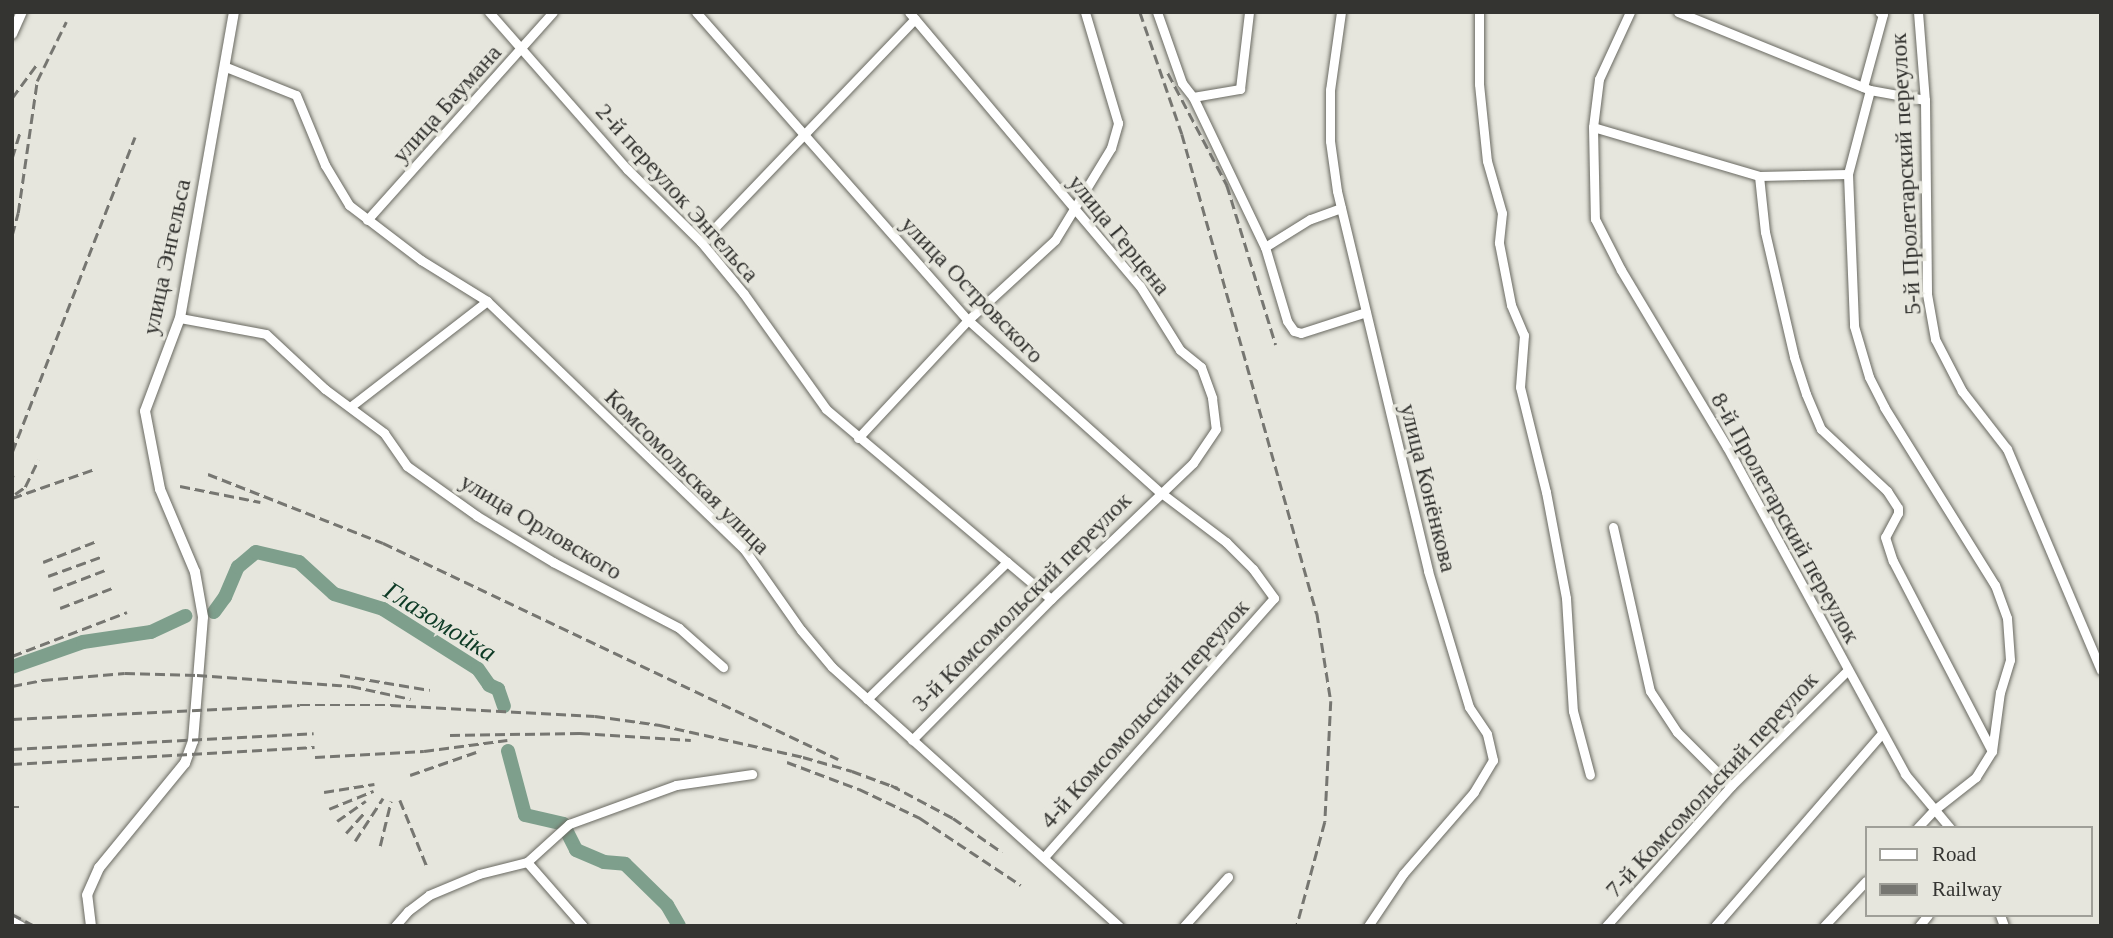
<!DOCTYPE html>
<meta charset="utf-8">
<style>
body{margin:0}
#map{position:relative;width:2113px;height:938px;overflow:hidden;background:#e6e6dd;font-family:"Times New Roman",serif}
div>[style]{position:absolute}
.river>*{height:14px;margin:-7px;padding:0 7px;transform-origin:7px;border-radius:7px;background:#7e9f8c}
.roads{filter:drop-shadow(0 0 2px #696961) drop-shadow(0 0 2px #696961)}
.minor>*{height:9px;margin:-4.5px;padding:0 4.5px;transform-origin:4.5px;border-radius:4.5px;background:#fff}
.tertiary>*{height:10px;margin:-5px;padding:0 5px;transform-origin:5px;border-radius:5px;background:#fff}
.rail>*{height:2.5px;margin-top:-1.25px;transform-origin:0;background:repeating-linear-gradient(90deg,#767671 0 10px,transparent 0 15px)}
span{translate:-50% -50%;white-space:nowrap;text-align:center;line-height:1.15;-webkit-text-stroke:7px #e6e6dd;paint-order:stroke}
.street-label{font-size:24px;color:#343431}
.water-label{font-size:26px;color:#0d3a25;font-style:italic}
.frame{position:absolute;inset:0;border:14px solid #343431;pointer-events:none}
.legend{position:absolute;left:1865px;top:826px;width:228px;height:91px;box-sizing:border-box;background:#e6e6dd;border:2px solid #9f9f98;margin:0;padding:9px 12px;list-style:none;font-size:21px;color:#343431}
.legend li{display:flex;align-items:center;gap:14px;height:35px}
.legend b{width:35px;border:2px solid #9f9f98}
</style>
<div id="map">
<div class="river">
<i style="left:214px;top:612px;width:19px;rotate:-54deg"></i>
<i style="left:225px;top:597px;width:33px;rotate:-67deg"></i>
<i style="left:238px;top:567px;width:23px;rotate:-40deg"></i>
<i style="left:256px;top:552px;width:44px;rotate:13.1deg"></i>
<i style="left:299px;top:562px;width:47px;rotate:42.4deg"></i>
<i style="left:334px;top:594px;width:51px;rotate:17deg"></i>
<i style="left:383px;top:609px;width:112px;rotate:32.3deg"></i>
<i style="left:478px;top:669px;width:19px;rotate:55deg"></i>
<i style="left:489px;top:685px;width:10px;rotate:24deg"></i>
<i style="left:498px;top:689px;width:18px;rotate:71deg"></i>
<i style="left:12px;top:667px;width:75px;rotate:-19.4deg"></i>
<i style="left:83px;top:642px;width:69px;rotate:-8.4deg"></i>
<i style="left:151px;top:632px;width:38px;rotate:-25deg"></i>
<i style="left:508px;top:751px;width:66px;rotate:75.1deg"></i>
<i style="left:525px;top:815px;width:39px;rotate:13deg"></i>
<i style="left:563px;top:824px;width:29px;rotate:63deg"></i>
<i style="left:576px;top:850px;width:30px;rotate:23deg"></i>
<i style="left:604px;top:862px;width:21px;rotate:5deg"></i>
<i style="left:625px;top:864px;width:59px;rotate:44.3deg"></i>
<i style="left:667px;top:905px;width:24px;rotate:60deg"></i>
</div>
<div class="roads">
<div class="minor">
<i style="left:489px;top:12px;width:209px;rotate:48.7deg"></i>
<i style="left:627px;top:169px;width:104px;rotate:44.6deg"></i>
<i style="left:701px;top:242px;width:67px;rotate:50.4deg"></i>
<i style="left:744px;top:294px;width:141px;rotate:54.5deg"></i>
<i style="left:826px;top:409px;width:294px;rotate:40.2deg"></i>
<i style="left:696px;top:12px;width:411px;rotate:48.6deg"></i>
<i style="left:968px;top:320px;width:258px;rotate:41.9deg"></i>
<i style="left:1160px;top:492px;width:83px;rotate:37.1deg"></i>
<i style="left:1226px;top:542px;width:38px;rotate:45deg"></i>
<i style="left:1253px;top:569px;width:36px;rotate:54deg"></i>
<i style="left:1274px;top:598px;width:346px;rotate:131.6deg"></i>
<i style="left:909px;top:12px;width:358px;rotate:49.9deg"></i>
<i style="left:1140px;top:286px;width:75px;rotate:58deg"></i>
<i style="left:1180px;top:350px;width:27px;rotate:39deg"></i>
<i style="left:1201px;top:367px;width:33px;rotate:70deg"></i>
<i style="left:1212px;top:398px;width:31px;rotate:83deg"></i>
<i style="left:1216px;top:429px;width:41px;rotate:124.1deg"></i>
<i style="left:1193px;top:463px;width:197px;rotate:136.2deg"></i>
<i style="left:1051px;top:599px;width:198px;rotate:134.6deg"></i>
<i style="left:1157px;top:12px;width:75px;rotate:70.6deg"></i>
<i style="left:1182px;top:83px;width:18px;rotate:52deg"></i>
<i style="left:1193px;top:97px;width:166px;rotate:64.4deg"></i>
<i style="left:1341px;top:12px;width:79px;rotate:98deg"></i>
<i style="left:1330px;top:90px;width:51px;rotate:90deg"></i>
<i style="left:1330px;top:141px;width:50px;rotate:82deg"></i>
<i style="left:1337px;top:191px;width:391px;rotate:76.5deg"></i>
<i style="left:1428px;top:571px;width:142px;rotate:73.2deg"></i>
<i style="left:1469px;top:707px;width:32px;rotate:56deg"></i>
<i style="left:1487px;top:734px;width:27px;rotate:77deg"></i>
<i style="left:1493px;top:760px;width:37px;rotate:121deg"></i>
<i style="left:1474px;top:792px;width:108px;rotate:130.9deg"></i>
<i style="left:1403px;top:874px;width:63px;rotate:123.9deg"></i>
<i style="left:1479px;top:12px;width:72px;rotate:90deg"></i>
<i style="left:1479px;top:84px;width:77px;rotate:84.1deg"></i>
<i style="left:1487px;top:161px;width:54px;rotate:73.9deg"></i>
<i style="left:1502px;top:213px;width:30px;rotate:96deg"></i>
<i style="left:1499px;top:243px;width:63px;rotate:79deg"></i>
<i style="left:1511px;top:305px;width:33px;rotate:67deg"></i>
<i style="left:1524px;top:335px;width:52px;rotate:94.4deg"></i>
<i style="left:1520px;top:387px;width:108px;rotate:76.1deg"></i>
<i style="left:1546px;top:492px;width:108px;rotate:79.3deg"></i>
<i style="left:1566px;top:598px;width:113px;rotate:86.5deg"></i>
<i style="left:1573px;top:711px;width:66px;rotate:75.1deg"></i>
<i style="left:1630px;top:12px;width:74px;rotate:114.8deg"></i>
<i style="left:1599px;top:79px;width:48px;rotate:97.1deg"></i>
<i style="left:1593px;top:127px;width:92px;rotate:88.8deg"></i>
<i style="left:1595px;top:219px;width:57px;rotate:63deg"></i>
<i style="left:1621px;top:270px;width:206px;rotate:59.1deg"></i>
<i style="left:1727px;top:447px;width:372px;rotate:61.4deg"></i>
<i style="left:1905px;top:774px;width:70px;rotate:50.2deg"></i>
<i style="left:1678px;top:12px;width:207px;rotate:22.1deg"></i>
<i style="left:1870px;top:90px;width:56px;rotate:10.3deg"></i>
<i style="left:1918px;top:12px;width:88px;rotate:85.5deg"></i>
<i style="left:1925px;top:100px;width:194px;rotate:89.4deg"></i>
<i style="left:1927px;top:294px;width:46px;rotate:79.9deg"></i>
<i style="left:1935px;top:339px;width:59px;rotate:62.6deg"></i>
<i style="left:1962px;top:391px;width:73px;rotate:52.2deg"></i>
<i style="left:2007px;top:449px;width:240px;rotate:67deg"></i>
<i style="left:226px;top:67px;width:75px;rotate:21.8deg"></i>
<i style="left:296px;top:95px;width:76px;rotate:67.5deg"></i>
<i style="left:325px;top:165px;width:47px;rotate:59deg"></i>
<i style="left:349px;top:205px;width:91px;rotate:37.4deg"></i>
<i style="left:421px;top:260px;width:78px;rotate:31.8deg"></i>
<i style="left:487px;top:301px;width:357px;rotate:44deg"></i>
<i style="left:744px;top:549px;width:99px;rotate:54.9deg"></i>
<i style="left:801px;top:630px;width:48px;rotate:50deg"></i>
<i style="left:832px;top:667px;width:387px;rotate:42.1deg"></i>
<i style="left:1863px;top:87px;width:76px;rotate:-74.7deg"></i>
<i style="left:1883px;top:14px;width:4px;rotate:-153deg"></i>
<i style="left:1870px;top:90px;width:87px;rotate:104.7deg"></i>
<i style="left:1848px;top:174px;width:152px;rotate:87.7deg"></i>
<i style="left:1854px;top:326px;width:53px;rotate:73.6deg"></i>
<i style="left:1869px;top:377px;width:34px;rotate:63deg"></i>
<i style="left:1884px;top:407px;width:210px;rotate:58.1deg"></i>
<i style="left:1995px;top:585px;width:35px;rotate:70deg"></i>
<i style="left:2007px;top:618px;width:42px;rotate:85.9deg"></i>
<i style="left:2010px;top:660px;width:34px;rotate:107deg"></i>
<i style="left:2000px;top:692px;width:60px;rotate:97.7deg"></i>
<i style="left:1992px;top:751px;width:31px;rotate:122deg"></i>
<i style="left:1976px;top:777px;width:53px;rotate:141.8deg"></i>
<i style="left:1934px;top:810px;width:25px;rotate:133deg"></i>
<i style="left:1193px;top:97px;width:48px;rotate:-9.7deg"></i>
<i style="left:1240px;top:89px;width:78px;rotate:-83.3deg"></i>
<i style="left:1593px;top:127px;width:173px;rotate:16.4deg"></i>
<i style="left:1759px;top:176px;width:89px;rotate:-1.3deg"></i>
<i style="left:1759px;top:176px;width:56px;rotate:83.9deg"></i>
<i style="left:1765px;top:232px;width:128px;rotate:76.9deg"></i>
<i style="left:1794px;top:357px;width:39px;rotate:72deg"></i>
<i style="left:1806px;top:394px;width:38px;rotate:67deg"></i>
<i style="left:1821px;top:429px;width:91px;rotate:43.2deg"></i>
<i style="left:1887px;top:491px;width:20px;rotate:57deg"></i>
<i style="left:1898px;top:508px;width:5px;rotate:90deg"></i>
<i style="left:1898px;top:513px;width:27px;rotate:118deg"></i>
<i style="left:1885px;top:537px;width:25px;rotate:72deg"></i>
<i style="left:1893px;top:561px;width:214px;rotate:62.5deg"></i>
<i style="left:1341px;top:208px;width:33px;rotate:160deg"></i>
<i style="left:1310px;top:219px;width:53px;rotate:148.1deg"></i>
<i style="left:1265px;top:247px;width:77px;rotate:73.4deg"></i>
<i style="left:1287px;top:321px;width:12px;rotate:55deg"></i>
<i style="left:1294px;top:331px;width:7px;rotate:16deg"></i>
<i style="left:1301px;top:333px;width:68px;rotate:-17.9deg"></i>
<i style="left:367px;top:220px;width:279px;rotate:-48.2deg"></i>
<i style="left:701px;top:242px;width:309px;rotate:-46.2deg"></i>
<i style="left:180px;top:318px;width:87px;rotate:10.5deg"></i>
<i style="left:266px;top:334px;width:81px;rotate:43deg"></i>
<i style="left:325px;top:389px;width:74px;rotate:36.7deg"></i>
<i style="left:384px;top:433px;width:40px;rotate:55.1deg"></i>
<i style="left:407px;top:466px;width:86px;rotate:35.5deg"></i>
<i style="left:477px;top:516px;width:89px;rotate:31.2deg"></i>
<i style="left:553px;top:562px;width:142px;rotate:27.6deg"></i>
<i style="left:679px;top:628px;width:59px;rotate:41.6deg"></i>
<i style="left:350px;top:407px;width:173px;rotate:-37.7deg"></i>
<i style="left:858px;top:438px;width:161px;rotate:-47deg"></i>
<i style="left:968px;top:320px;width:118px;rotate:-42.6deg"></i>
<i style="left:1055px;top:240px;width:108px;rotate:-58.7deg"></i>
<i style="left:1111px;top:148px;width:26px;rotate:-74deg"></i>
<i style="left:1118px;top:123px;width:116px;rotate:-106.6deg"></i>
<i style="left:1613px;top:527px;width:168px;rotate:77.3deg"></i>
<i style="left:1650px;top:691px;width:49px;rotate:56.6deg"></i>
<i style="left:1677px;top:732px;width:76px;rotate:45deg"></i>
<i style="left:867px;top:699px;width:196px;rotate:-44.4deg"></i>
<i style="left:527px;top:862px;width:85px;rotate:48.8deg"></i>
<i style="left:2000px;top:915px;width:12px;rotate:70deg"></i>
<i style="left:12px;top:921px;width:10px;rotate:29deg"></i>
<i style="left:395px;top:926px;width:20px;rotate:-49deg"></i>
<i style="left:408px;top:911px;width:26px;rotate:-37deg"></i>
<i style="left:429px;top:895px;width:54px;rotate:-22.8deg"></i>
<i style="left:479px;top:874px;width:49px;rotate:-14deg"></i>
<i style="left:527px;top:862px;width:57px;rotate:-42.1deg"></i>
<i style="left:569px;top:824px;width:114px;rotate:-20deg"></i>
<i style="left:676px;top:785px;width:77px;rotate:-8.2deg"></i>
<i style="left:1184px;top:926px;width:66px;rotate:-48.1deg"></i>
<i style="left:1606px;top:926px;width:188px;rotate:-48.2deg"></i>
<i style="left:1731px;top:786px;width:163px;rotate:-44.8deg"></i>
<i style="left:1715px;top:926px;width:255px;rotate:-49.1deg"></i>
<i style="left:1824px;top:926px;width:62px;rotate:-47deg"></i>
<i style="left:1919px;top:926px;width:14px;rotate:-51deg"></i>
</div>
<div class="tertiary">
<i style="left:12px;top:34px;width:24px;rotate:-66deg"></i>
<i style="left:91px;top:926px;width:31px;rotate:-97deg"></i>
<i style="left:87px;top:895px;width:30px;rotate:-66deg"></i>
<i style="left:99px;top:868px;width:136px;rotate:-50.7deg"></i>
<i style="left:185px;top:763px;width:23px;rotate:-70deg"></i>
<i style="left:193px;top:741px;width:124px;rotate:-85.4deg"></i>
<i style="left:203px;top:617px;width:46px;rotate:-100.1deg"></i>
<i style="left:195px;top:572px;width:90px;rotate:-112.9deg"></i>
<i style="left:160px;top:489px;width:79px;rotate:-100.9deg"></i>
<i style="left:145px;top:411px;width:99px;rotate:-69.4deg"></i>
<i style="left:180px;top:318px;width:311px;rotate:-80deg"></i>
</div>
</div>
<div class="rail">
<i style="left:1140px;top:12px;width:129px;rotate:71deg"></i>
<i style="left:1182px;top:134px;width:498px;rotate:74.3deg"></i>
<i style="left:1317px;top:613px;width:89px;rotate:81deg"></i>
<i style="left:1331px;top:701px;width:121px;rotate:92.8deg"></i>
<i style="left:1325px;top:822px;width:108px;rotate:105.1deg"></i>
<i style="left:1168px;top:73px;width:127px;rotate:62.2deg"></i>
<i style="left:1227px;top:185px;width:167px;rotate:73deg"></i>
<i style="left:12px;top:98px;width:42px;rotate:-53.7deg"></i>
<i style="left:12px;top:158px;width:28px;rotate:-73deg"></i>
<i style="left:12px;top:235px;width:23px;rotate:-75deg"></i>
<i style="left:18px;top:213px;width:133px;rotate:-81.8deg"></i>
<i style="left:37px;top:81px;width:66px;rotate:-63.8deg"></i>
<i style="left:12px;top:452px;width:338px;rotate:-68.7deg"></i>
<i style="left:208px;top:474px;width:188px;rotate:21.5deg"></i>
<i style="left:383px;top:543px;width:504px;rotate:25.39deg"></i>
<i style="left:12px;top:478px;width:3px;rotate:-72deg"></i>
<i style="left:180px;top:486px;width:82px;rotate:11.3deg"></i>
<i style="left:15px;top:494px;width:12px;rotate:-35deg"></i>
<i style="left:25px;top:487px;width:30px;rotate:-64deg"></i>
<i style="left:12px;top:498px;width:88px;rotate:-19.3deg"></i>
<i style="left:43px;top:562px;width:58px;rotate:-21.3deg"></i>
<i style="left:48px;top:576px;width:59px;rotate:-20deg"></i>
<i style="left:53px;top:590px;width:59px;rotate:-20.9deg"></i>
<i style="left:60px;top:608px;width:59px;rotate:-20.9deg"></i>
<i style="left:12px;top:656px;width:123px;rotate:-20.9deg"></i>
<i style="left:340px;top:675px;width:91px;rotate:9.5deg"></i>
<i style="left:12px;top:686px;width:32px;rotate:-11deg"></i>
<i style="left:43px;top:680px;width:82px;rotate:-4.9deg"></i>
<i style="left:125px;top:673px;width:72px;rotate:1.6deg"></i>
<i style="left:197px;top:675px;width:154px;rotate:4.1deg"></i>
<i style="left:351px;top:686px;width:61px;rotate:12.2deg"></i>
<i style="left:12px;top:719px;width:288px;rotate:-2.8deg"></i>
<i style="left:300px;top:705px;width:91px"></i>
<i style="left:391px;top:705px;width:204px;rotate:3.1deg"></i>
<i style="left:595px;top:716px;width:66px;rotate:7.9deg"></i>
<i style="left:660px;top:725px;width:147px;rotate:12.6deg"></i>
<i style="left:803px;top:757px;width:51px;rotate:15.9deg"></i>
<i style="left:852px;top:771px;width:49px;rotate:20.3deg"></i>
<i style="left:450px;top:735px;width:130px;rotate:-0.9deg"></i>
<i style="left:580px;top:733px;width:111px;rotate:3.6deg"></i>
<i style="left:12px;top:749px;width:302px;rotate:-3deg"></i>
<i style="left:315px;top:757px;width:109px;rotate:-3.2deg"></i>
<i style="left:424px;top:751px;width:84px;rotate:-7.5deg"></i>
<i style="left:787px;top:762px;width:77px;rotate:20.6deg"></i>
<i style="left:859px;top:789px;width:68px;rotate:25.4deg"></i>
<i style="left:920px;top:818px;width:121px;rotate:33.6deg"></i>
<i style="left:12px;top:764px;width:303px;rotate:-3.2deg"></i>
<i style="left:410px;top:775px;width:70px;rotate:-19.2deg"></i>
<i style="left:891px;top:785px;width:70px;rotate:28deg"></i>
<i style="left:953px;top:818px;width:60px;rotate:34.8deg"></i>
<i style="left:324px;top:792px;width:51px;rotate:-9.1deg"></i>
<i style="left:400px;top:800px;width:74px;rotate:67.9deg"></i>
<i style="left:12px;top:807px;width:7px"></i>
<i style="left:329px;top:809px;width:48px;rotate:-22.2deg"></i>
<i style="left:337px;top:821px;width:35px;rotate:-35deg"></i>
<i style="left:346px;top:833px;width:30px;rotate:-48deg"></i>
<i style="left:355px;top:841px;width:51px;rotate:-56.9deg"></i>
<i style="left:380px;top:846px;width:46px;rotate:-76.3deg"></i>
<i style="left:12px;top:914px;width:26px;rotate:28deg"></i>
</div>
<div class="street-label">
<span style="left:447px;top:104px;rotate:-48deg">улица Баумана</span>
<span style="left:1906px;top:174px;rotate:-93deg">5-й Пролетарский переулок</span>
<span style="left:677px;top:193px;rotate:48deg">2-й переулок Энгельса</span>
<span style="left:1119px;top:235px;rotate:51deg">улица Герцена</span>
<span style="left:167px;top:257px;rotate:-78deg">улица Энгельса</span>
<span style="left:972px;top:290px;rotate:46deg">улица Островского</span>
<span style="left:687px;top:472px;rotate:45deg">Комсомольская улица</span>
<span style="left:1428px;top:488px;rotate:76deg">улица Конёнкова</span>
<span style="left:1785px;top:518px;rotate:61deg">8-й Пролетарский переулок</span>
<span style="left:541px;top:527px;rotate:31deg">улица Орловского</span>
<span style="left:1022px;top:602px;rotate:-45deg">3-й Комсомольский переулок</span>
<span style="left:1145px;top:714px;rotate:-48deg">4-й Комсомольский переулок</span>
<span style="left:1712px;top:785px;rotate:-47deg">7-й Комсомольский переулок</span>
</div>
<div class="water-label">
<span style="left:440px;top:622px;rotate:32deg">Глазомойка</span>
</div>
<div class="frame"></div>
<ul class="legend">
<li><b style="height:9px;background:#fff"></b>Road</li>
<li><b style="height:9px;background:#767671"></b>Railway</li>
</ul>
</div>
